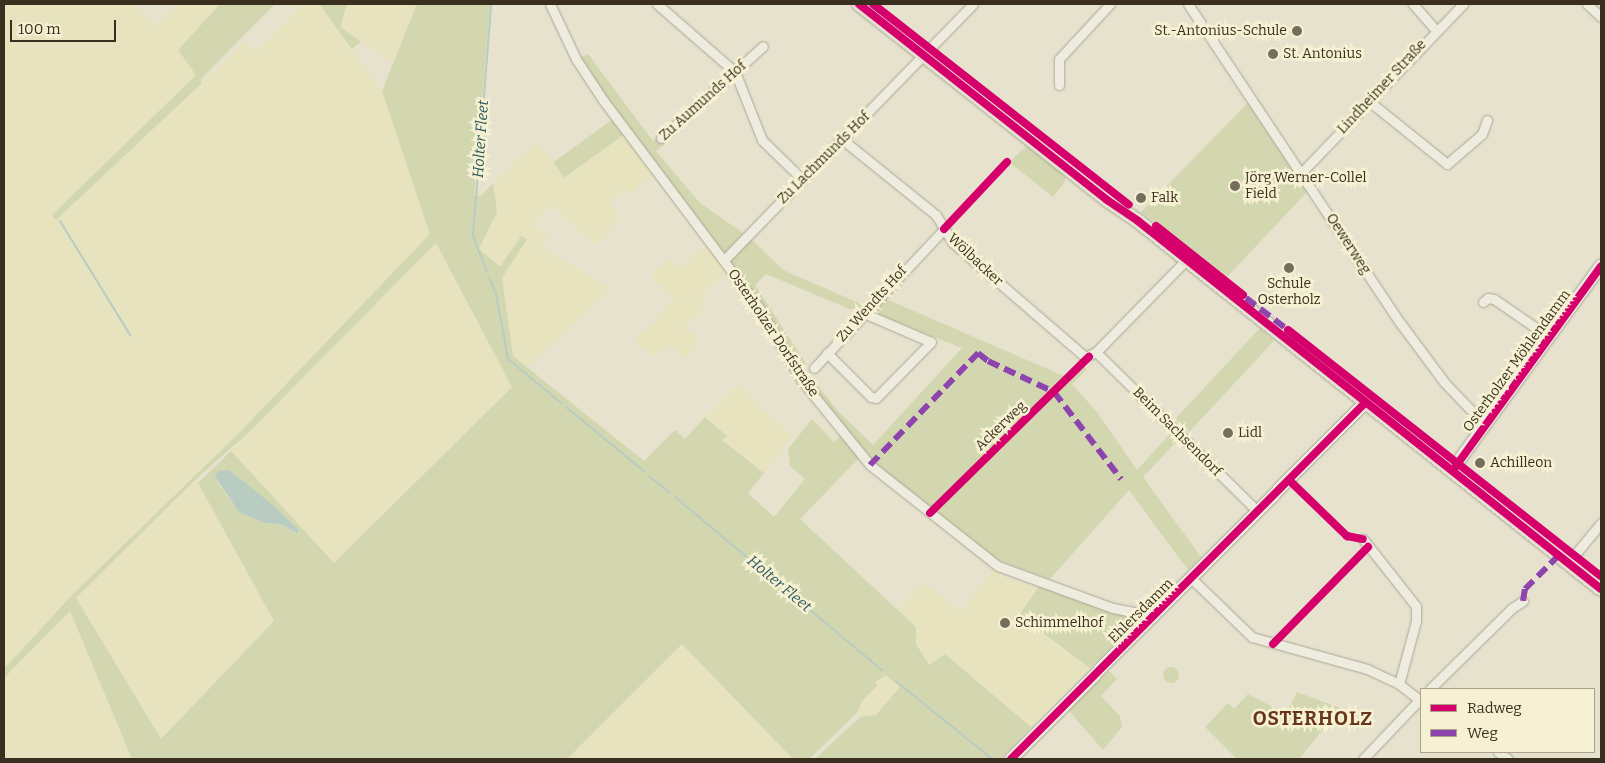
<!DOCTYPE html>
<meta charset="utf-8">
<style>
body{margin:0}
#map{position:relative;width:1605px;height:763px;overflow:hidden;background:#e6e2ce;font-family:Bitter,serif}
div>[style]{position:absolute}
.farmland>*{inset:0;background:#e6e3be}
.green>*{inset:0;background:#d2d7b0;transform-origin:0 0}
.round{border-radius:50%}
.water>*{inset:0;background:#b9ccc2}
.stream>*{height:2px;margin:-1px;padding:0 1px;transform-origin:1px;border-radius:1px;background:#b9ccc2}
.roads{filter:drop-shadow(0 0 1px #aba696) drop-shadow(0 0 1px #aba696)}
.street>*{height:9px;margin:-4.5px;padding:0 4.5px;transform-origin:4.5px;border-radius:4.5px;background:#eeebdf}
.secondary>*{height:12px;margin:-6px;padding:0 6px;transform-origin:6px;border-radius:6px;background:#eeebdf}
.primary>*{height:14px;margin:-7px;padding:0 7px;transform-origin:7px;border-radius:7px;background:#e5e2d1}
.quiet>*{height:6px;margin-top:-3px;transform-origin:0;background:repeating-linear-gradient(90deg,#8e44ad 0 12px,transparent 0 18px)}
.cycleway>*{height:8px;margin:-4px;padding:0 4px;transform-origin:4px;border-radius:4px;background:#d6006c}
.dots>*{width:14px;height:14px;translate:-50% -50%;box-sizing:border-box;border:2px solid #f7f1d3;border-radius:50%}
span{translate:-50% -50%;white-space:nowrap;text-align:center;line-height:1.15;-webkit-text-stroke:5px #f7f1d3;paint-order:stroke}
.poi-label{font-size:14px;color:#3a2f1e}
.right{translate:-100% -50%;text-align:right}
.left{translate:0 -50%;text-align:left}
.street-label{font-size:14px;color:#3a2f1e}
.water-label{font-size:15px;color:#2d585b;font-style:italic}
.district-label{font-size:19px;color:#68351c;font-weight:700;letter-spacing:1px}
.frame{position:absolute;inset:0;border:5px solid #3a2f1e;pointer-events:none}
.legend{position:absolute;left:1420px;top:688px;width:175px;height:65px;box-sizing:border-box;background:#f7f1d3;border:1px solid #aba38b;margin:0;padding:6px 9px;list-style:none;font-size:15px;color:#3a2f1e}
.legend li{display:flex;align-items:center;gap:10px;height:25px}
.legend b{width:25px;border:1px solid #aba38b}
.scale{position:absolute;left:10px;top:20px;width:106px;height:22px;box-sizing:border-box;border:2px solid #3a2f1e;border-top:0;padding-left:6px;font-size:15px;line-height:18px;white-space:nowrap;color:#3a2f1e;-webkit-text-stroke:4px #f7f1d3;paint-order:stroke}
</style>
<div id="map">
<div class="farmland">
<i style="clip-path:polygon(4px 4px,135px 4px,157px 27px,180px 4px,220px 4px,204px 20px,196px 75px,52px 215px,56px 220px,245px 42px,256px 52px,303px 4px,319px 4px,388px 99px,431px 234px,241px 431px,73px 594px,4px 669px)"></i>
<i style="clip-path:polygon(347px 4px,417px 4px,392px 62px,340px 27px)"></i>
<i style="clip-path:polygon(624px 134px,652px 174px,631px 194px,625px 189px,610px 202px,621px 217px,596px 245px,549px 204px,535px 226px,550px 237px,542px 248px,611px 288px,528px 367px,513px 356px,502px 278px,521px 236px,501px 267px,479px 249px,497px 212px,493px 183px,537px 141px,563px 177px)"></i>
<i style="clip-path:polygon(436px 243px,512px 387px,333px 563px,231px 451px)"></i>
<i style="clip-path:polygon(706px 245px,727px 271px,704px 294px,702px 311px,686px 327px,700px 341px,685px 358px,671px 345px,653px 356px,634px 340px,654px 323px,673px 297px,651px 276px,669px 259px,680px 268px)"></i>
<i style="clip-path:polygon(738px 383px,761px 409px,793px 435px,764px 473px,722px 440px,727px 436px,705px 417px)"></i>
<i style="clip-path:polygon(196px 479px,274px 621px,161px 739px,76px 598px)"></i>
<i style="clip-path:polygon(995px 568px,1001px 570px,1000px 576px,1038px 588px,1019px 615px,1090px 668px,1031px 727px,945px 654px,929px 665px,916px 644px,916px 627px,897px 610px,923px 581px,960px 612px)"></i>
<i style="clip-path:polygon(70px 611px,132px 759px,4px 759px,4px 678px)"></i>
<i style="clip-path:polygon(682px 644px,793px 759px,567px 759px,613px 715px)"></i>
<i style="clip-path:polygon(886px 675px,900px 687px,876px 715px,860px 717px,857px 713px,862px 701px,878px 685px,875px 682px)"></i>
</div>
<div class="green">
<i style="clip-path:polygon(220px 4px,275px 4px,200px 80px,202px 83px,56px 220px,52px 215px,196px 75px,178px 50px)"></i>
<i style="clip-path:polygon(319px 4px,347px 4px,340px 27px,361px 42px,352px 49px)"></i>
<i style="clip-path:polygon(evenodd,417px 4px,490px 4px,474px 195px,481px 196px,493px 183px,497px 212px,479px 249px,500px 267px,521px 236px,527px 239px,502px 278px,513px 356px,644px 461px,675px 430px,685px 439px,705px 417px,727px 436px,722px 440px,764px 473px,748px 493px,774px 517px,805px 479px,790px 466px,788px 449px,812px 419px,834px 442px,840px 436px,859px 458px,800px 519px,916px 627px,916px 644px,929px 665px,945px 654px,1031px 727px,1001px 759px,815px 759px,860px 717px,876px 715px,900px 687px,886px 675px,875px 682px,878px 685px,862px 701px,857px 713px,809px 759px,793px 759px,682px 644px,567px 759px,132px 759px,70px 611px,4px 678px,4px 669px,73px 594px,241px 431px,430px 234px,382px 91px,417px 4px,436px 243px,512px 387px,334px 563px,231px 451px,198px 483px,274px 621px,161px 739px,76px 598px,196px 479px,247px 434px,436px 243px,417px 4px,218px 471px,232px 472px,251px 491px,274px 506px,298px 530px,296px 533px,280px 524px,264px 523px,239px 512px,217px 482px,218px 471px)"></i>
<i style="clip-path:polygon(evenodd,588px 54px,653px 141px,662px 134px,668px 141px,656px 151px,699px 202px,750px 238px,783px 270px,866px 306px,879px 296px,1064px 376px,1078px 362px,1087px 369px,1072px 384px,1097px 412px,1137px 470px,1170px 434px,1177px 441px,1143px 477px,1201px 557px,1188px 570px,1129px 490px,1050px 579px,1000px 561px,968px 540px,879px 468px,809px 385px,647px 156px,579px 58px,588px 54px,766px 274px,859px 313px,871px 312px,962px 348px,873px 445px,839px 412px,804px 369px,807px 365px,755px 285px,766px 274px)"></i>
<i style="clip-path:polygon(1248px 103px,1307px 192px,1227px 277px,1141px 212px)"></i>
<i style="left:613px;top:119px;width:19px;height:74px;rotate:54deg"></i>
<i style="clip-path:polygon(1028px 145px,1065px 175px,1065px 182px,1053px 197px,1009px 162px)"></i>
<i style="left:1260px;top:328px;width:19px;height:124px;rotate:43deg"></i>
<i style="clip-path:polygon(1040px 585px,1140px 616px,1140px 619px,1090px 668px,1019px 615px)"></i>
<i class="round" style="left:1163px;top:667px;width:16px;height:16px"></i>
<i style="clip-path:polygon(1109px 671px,1117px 679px,1101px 696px,1120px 716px,1122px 727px,1103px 750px,1068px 710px)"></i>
<i style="clip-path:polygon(1297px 692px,1340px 708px,1299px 759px,1237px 759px,1205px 727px,1228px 703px,1234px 709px,1248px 694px,1286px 714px)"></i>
</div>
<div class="water">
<i style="clip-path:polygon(229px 470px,274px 506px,299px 530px,297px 533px,280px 524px,264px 523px,239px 512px,215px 477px,218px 471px)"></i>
</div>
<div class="stream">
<i style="left:60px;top:221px;width:134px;rotate:58.4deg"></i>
<i style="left:487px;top:272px;width:40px;rotate:-111deg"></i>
<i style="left:473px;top:235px;width:232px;rotate:-85.5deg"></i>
<i style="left:489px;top:278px;width:17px;rotate:66deg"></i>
<i style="left:496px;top:294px;width:66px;rotate:79.5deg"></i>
<i style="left:508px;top:359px;width:69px;rotate:39.7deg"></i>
<i style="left:566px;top:407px;width:101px;rotate:39.4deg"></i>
<i style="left:649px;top:476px;width:26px;rotate:39deg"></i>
<i style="left:675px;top:497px;width:270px;rotate:39.9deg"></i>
<i style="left:897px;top:682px;width:122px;rotate:39deg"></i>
</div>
<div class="roads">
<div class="street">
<i style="left:550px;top:4px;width:61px;rotate:64.7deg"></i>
<i style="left:576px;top:59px;width:49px;rotate:56.6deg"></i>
<i style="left:603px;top:100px;width:260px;rotate:53.1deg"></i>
<i style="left:759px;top:308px;width:85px;rotate:59.5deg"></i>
<i style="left:802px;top:381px;width:108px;rotate:51deg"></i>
<i style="left:870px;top:465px;width:163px;rotate:38.3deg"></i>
<i style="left:998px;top:566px;width:122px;rotate:20.1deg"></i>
<i style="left:1113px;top:608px;width:41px;rotate:11.3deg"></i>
<i style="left:657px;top:4px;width:103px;rotate:41.1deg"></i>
<i style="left:735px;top:72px;width:73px;rotate:68.3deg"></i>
<i style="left:762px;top:140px;width:56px;rotate:44.3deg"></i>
<i style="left:1188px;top:4px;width:384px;rotate:56.4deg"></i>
<i style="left:1401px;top:324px;width:72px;rotate:53.4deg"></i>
<i style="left:1444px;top:382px;width:59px;rotate:46.4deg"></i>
<i style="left:1413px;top:4px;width:35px;rotate:49deg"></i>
<i style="left:1587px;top:4px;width:19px;rotate:43deg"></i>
<i style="left:1059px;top:85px;width:26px;rotate:-90deg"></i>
<i style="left:1059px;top:59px;width:75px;rotate:-47.2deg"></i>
<i style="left:1370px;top:102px;width:99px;rotate:38.8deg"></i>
<i style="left:1447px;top:164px;width:46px;rotate:-40.6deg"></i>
<i style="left:1482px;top:134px;width:15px;rotate:-70deg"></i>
<i style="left:661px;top:138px;width:137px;rotate:-42deg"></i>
<i style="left:843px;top:140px;width:119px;rotate:38.9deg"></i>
<i style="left:936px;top:215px;width:31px;rotate:59deg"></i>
<i style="left:952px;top:242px;width:176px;rotate:40.8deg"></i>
<i style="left:1085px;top:357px;width:12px;rotate:-24deg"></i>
<i style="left:1096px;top:352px;width:127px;rotate:-45.6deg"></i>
<i style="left:1302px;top:172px;width:233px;rotate:-46.2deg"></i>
<i style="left:724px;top:260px;width:357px;rotate:-45.8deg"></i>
<i style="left:1483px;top:302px;width:6px;rotate:-39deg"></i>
<i style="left:1488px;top:298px;width:6px;rotate:9deg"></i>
<i style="left:1494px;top:299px;width:67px;rotate:34.6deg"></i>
<i style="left:1096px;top:352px;width:226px;rotate:44.6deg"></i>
<i style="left:827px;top:353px;width:62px;rotate:45deg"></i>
<i style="left:871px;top:397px;width:5px;rotate:11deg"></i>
<i style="left:876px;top:398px;width:78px;rotate:-45.5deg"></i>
<i style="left:931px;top:342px;width:73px;rotate:-156.6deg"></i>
<i style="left:814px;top:368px;width:190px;rotate:-46.9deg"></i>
<i style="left:1363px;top:539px;width:85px;rotate:51.7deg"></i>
<i style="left:1416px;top:606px;width:15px;rotate:90deg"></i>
<i style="left:1416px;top:621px;width:65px;rotate:105.1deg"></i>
<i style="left:1568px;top:563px;width:52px;rotate:-50.5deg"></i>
<i style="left:1192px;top:579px;width:83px;rotate:44deg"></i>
<i style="left:1252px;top:637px;width:119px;rotate:15.5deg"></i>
<i style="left:1367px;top:669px;width:35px;rotate:25deg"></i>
<i style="left:1399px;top:684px;width:28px;rotate:38deg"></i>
<i style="left:1430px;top:689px;width:115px;rotate:-44.6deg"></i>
<i style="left:1512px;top:608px;width:13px;rotate:-32deg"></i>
<i style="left:1498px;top:752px;width:12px;rotate:35deg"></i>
<i style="left:1363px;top:759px;width:84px;rotate:-46.4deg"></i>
</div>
<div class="secondary">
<i style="left:1452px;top:470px;width:253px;rotate:-53.9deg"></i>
<i style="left:1011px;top:759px;width:502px;rotate:-45.16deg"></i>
</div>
<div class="primary">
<i style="left:859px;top:4px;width:316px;rotate:38.3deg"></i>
<i style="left:1107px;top:200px;width:37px;rotate:34deg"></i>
<i style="left:1138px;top:221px;width:591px;rotate:38.48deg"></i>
</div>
</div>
<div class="quiet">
<i style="left:1246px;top:298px;width:58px;rotate:37.3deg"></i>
<i style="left:870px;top:465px;width:156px;rotate:-46deg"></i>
<i style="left:978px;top:353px;width:13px;rotate:39deg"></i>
<i style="left:988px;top:361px;width:73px;rotate:25.2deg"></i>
<i style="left:1054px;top:392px;width:110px;rotate:52.4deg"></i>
<i style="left:1523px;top:601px;width:12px;rotate:-81deg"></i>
<i style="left:1525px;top:589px;width:48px;rotate:-45deg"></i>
</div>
<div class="cycleway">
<i style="left:859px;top:4px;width:316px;rotate:38.3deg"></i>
<i style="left:1107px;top:200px;width:37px;rotate:34deg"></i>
<i style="left:1138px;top:221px;width:591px;rotate:38.48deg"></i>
<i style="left:873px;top:4px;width:325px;rotate:38.1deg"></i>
<i style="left:1156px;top:226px;width:111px;rotate:38.4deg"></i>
<i style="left:944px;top:229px;width:92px;rotate:-46.8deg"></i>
<i style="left:1288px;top:330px;width:398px;rotate:38.2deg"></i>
<i style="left:1453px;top:470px;width:252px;rotate:-54deg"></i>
<i style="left:1289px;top:480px;width:81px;rotate:44deg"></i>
<i style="left:1347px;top:536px;width:16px;rotate:11deg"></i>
<i style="left:930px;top:513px;width:223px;rotate:-44.5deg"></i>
<i style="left:1273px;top:644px;width:136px;rotate:-45.6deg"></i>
<i style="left:1011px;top:759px;width:502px;rotate:-45.16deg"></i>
</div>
<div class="dots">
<i style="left:1297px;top:31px;background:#766e5c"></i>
<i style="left:1273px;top:54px;background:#766e5c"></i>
<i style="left:1235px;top:186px;background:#766e5c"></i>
<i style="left:1141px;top:198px;background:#766e5c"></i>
<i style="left:1289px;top:268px;background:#766e5c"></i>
<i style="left:1228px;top:433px;background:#766e5c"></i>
<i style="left:1480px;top:463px;background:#766e5c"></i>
<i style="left:1005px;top:623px;background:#766e5c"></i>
</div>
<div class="poi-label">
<span class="right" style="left:1287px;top:31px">St.-Antonius-Schule</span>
<span class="left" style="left:1283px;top:54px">St. Antonius</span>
<span class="left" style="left:1245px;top:186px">Jörg Werner-Collel<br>Field</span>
<span class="left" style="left:1151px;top:198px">Falk</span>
<span style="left:1289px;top:292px">Schule<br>Osterholz</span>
<span class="left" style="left:1238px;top:433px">Lidl</span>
<span class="left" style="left:1490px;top:463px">Achilleon</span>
<span class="left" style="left:1015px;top:623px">Schimmelhof</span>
</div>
<div class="street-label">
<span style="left:1382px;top:87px;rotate:-47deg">Lindheimer Straße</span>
<span style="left:703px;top:101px;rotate:-42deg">Zu Aumunds Hof</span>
<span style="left:824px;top:158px;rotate:-45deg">Zu Lachmunds Hof</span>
<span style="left:1348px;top:244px;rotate:57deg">Oewerweg</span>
<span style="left:975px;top:260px;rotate:43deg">Wölbacker</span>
<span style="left:872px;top:304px;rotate:-48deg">Zu Wendts Hof</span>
<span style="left:773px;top:333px;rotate:56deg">Osterholzer Dorfstraße</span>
<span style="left:1517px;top:361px;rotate:-54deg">Osterholzer Möhlendamm</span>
<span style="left:1001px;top:426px;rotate:-44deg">Ackerweg</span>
<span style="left:1177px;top:432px;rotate:45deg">Beim Sachsendorf</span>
<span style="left:1141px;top:611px;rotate:-45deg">Ehlersdamm</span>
</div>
<div class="water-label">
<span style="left:481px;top:139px;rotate:-86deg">Holter Fleet</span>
<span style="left:779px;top:584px;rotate:40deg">Holter Fleet</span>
</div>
<div class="district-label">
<span style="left:1313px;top:719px">OSTERHOLZ</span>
</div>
<div class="frame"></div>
<ul class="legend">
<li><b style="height:6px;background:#d6006c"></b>Radweg</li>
<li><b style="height:6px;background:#8e44ad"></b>Weg</li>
</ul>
<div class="scale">100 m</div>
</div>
